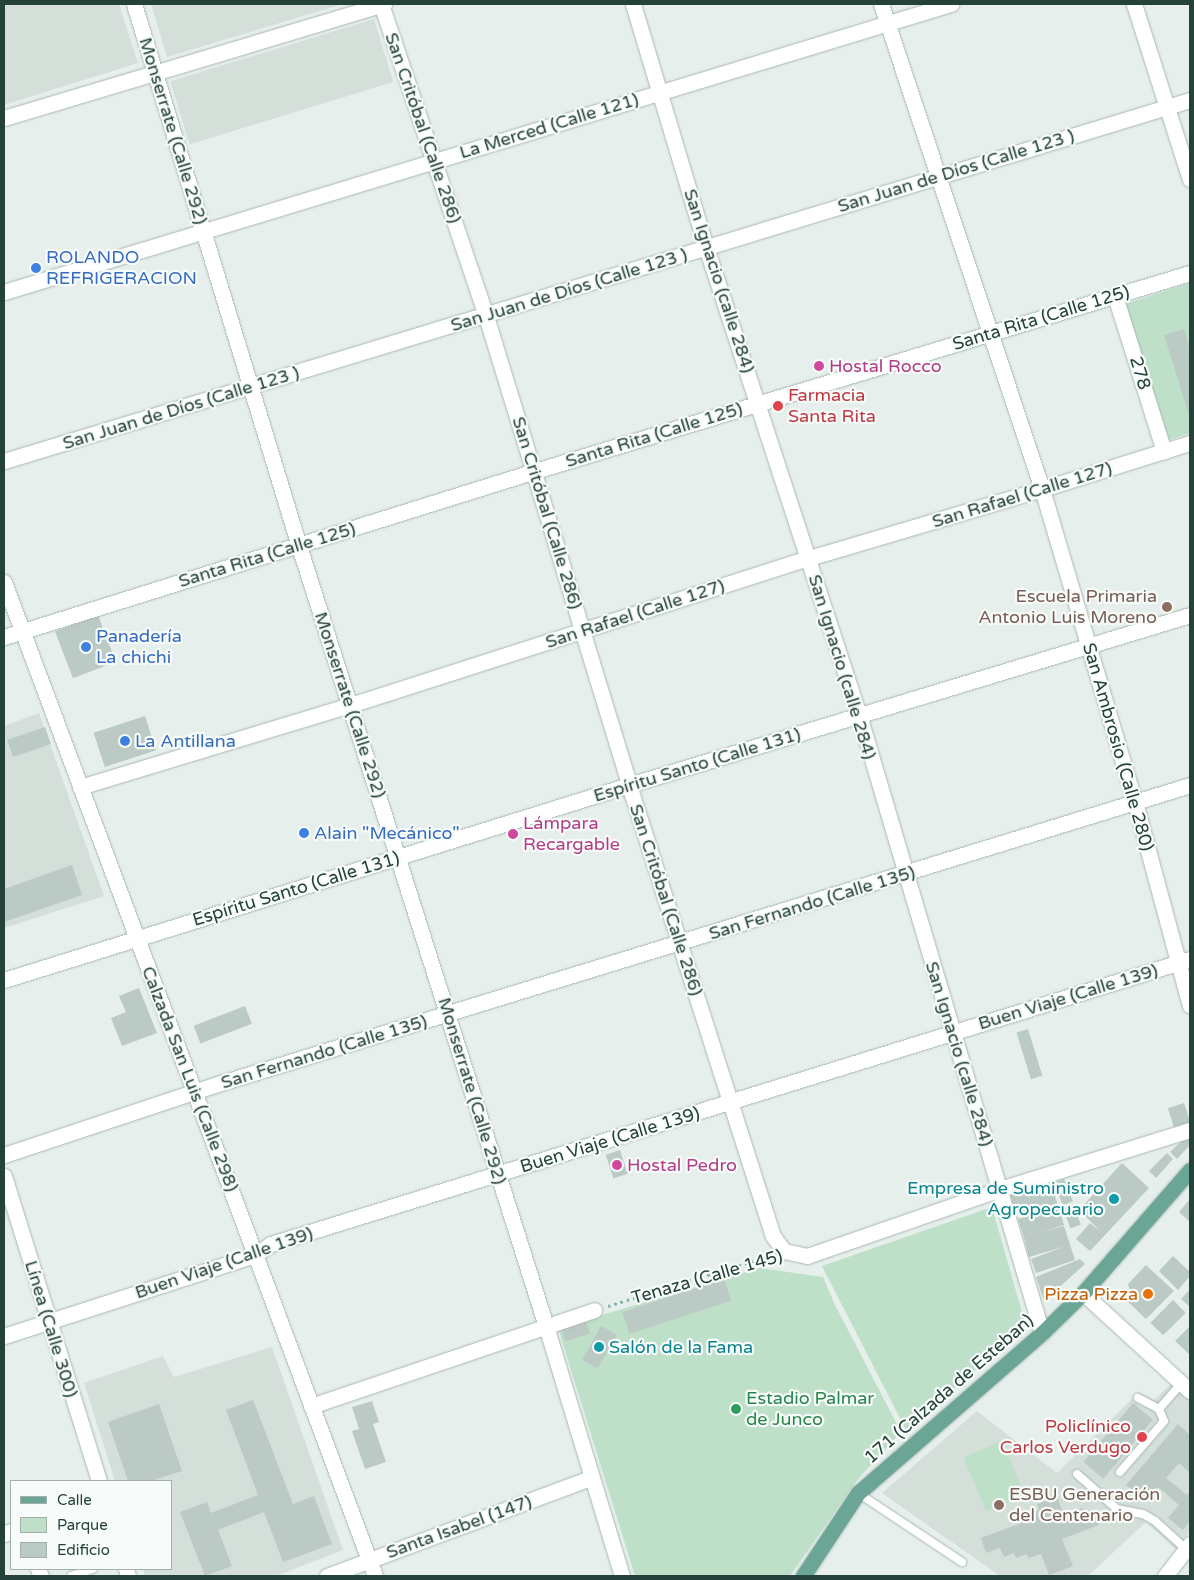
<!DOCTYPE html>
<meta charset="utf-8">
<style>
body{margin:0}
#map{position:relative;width:1194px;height:1580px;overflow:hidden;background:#e6efeb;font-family:"Varela Round",sans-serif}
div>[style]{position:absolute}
.built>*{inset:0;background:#d4dfda;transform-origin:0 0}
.green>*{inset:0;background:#bfe0c8;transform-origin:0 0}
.building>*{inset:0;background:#bbcac4;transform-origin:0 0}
.path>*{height:2.5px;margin-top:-1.25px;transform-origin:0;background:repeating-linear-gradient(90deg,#86b3a5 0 2.5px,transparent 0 6.5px)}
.roads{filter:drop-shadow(0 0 1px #a8b8b2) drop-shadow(0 0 1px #a8b8b2)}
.service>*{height:8px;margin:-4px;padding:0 4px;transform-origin:4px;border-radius:4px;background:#fff}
.minor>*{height:15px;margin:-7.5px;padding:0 7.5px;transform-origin:7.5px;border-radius:7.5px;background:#fff}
.tertiary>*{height:15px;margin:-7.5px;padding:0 7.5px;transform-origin:7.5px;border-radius:7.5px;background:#fff}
.secondary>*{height:15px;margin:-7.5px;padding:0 7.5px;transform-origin:7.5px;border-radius:7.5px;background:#fff}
.primary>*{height:15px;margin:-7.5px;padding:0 7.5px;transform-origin:7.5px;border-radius:7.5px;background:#6aa596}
.dots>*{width:14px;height:14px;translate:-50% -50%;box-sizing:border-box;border:2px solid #f7fbf9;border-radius:50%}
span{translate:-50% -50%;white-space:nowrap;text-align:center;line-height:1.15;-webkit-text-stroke:4.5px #f7fbf9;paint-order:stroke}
.street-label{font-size:18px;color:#24423a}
.shop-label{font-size:18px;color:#366cbe}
.left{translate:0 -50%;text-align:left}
.hotel-label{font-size:18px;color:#b23c85}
.health-label{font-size:18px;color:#be3a42}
.right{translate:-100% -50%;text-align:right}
.education-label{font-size:18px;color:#785e54}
.culture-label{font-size:18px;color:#0d838f}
.food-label{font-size:18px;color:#c56008}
.leisure-label{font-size:18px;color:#27864d}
.frame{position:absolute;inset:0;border:5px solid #24423a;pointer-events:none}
.legend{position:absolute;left:10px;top:1480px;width:162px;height:90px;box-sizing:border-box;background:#f7fbf9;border:1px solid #a3b1ad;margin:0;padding:6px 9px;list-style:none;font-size:15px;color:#24423a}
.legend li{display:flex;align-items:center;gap:10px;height:25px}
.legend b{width:25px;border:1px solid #a3b1ad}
</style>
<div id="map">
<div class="built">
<i style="clip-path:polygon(4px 4px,119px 4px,138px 63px,4px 105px)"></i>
<i style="clip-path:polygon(151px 4px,343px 4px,167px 57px)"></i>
<i style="left:374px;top:19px;width:66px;height:213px;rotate:73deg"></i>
<i style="clip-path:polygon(39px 713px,104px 896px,4px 928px,4px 726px)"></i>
<i style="clip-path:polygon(272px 1347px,343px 1550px,276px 1576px,145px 1576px,143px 1569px,171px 1569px,171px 1481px,115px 1481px,84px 1383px,163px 1356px,174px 1377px)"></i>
<i style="clip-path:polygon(1172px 1383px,1190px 1399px,1190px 1531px,1175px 1549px,1146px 1522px,1088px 1576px,1000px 1576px,882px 1493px,977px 1411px,1057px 1473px,1139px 1392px,1154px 1400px)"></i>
</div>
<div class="green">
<i style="clip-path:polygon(1190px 283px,1190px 433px,1169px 440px,1125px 304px)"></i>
<i style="clip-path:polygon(992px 1207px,1026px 1326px,906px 1430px,822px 1266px)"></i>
<i style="clip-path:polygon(760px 1268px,823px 1277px,835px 1305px,901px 1432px,858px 1479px,790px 1576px,635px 1576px,558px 1328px)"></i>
<i style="left:1002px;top:1441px;width:59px;height:42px;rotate:67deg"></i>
</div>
<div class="building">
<i style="clip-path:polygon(1184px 329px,1190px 349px,1190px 418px,1164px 335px)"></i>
<i style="left:98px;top:615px;width:50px;height:46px;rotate:69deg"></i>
<i style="left:145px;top:716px;width:36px;height:54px;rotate:72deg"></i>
<i style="left:45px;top:727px;width:18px;height:40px;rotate:71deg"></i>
<i style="clip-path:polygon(72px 865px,82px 895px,4px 922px,4px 889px)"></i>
<i style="clip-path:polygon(139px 988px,157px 1033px,122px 1046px,111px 1018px,126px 1012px,119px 996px)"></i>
<i style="left:245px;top:1006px;width:19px;height:55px;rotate:69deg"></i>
<i style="left:1028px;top:1029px;width:49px;height:12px;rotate:73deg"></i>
<i style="left:1184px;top:1103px;width:20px;height:17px;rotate:72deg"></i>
<i style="clip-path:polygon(1186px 1137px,1190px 1141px,1190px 1145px,1177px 1159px,1170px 1152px)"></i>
<i style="left:620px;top:1150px;width:25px;height:15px;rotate:72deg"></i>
<i style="clip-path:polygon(1167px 1153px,1173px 1159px,1156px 1178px,1149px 1171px)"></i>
<i style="clip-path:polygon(1122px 1163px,1149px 1188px,1090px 1251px,1076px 1239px,1090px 1223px,1101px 1232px,1079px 1210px)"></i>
<i style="left:1064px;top:1179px;width:24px;height:11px;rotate:68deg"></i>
<i style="left:1052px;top:1184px;width:20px;height:43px;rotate:75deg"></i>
<i style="clip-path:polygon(1190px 1199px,1190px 1222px,1179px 1212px)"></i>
<i style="left:1073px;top:1204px;width:22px;height:11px;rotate:69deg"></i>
<i style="left:1058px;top:1206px;width:20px;height:42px;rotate:72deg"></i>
<i style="clip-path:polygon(1064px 1226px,1075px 1260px,1036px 1273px,1031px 1259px,1066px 1246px,1029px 1257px,1024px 1237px)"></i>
<i style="clip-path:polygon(1173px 1256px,1190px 1272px,1190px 1276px,1178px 1290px,1159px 1271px)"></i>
<i style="clip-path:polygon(1080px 1259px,1085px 1264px,1044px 1301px,1036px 1277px)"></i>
<i style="clip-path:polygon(1146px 1265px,1174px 1291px,1146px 1319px,1124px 1298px,1130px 1291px,1128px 1284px)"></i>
<i style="left:724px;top:1279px;width:23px;height:107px;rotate:72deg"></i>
<i style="clip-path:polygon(1190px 1289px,1190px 1307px,1181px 1299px)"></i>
<i style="left:1173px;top:1300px;width:18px;height:32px;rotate:45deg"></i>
<i style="left:586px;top:1321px;width:13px;height:26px;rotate:72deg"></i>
<i style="left:601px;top:1326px;width:18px;height:39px;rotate:29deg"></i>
<i style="clip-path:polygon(1190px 1326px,1190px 1355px,1175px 1341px)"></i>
<i style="clip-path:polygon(253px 1400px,293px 1504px,314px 1496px,332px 1544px,283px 1562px,264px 1512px,218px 1530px,232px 1566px,205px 1576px,180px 1512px,207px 1502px,211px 1513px,258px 1495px,226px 1410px)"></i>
<i style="clip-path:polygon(372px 1401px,379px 1422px,373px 1424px,386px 1462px,365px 1469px,352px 1431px,359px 1429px,352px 1407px)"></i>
<i style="left:1133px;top:1403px;width:26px;height:77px;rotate:40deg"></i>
<i style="clip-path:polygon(159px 1404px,182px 1471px,151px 1481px,128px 1481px,108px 1422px)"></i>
<i style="clip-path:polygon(1178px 1424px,1190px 1435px,1190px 1473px,1179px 1463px,1166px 1478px,1187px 1495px,1190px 1491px,1190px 1521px,1183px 1530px,1168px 1518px,1179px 1505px,1158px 1487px,1145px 1501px,1126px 1485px)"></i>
<i style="clip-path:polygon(1057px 1497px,1064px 1515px,1083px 1508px,1084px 1512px,1093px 1509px,1099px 1525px,1062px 1539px,1073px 1566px,1049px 1575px,1041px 1554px,1028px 1558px,1027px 1554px,1016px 1558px,1014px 1553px,1004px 1557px,1000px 1548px,986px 1553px,981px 1538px,1029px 1520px,1027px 1515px,1039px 1510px,1037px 1504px)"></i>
</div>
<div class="path">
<i style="left:608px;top:1306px;width:170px;rotate:-17.2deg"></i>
</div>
<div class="roads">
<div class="service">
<i style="left:1159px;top:1409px;width:33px;rotate:-49deg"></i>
<i style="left:1120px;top:1472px;width:67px;rotate:-49.2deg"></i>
<i style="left:1164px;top:1421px;width:13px;rotate:-113deg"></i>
<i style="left:1159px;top:1409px;width:24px;rotate:-152deg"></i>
<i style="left:1077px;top:1474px;width:53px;rotate:41.2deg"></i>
<i style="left:1117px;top:1509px;width:26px;rotate:11deg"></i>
<i style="left:1143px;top:1514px;width:14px;rotate:30deg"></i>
<i style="left:1155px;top:1521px;width:42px;rotate:42.1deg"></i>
<i style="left:858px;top:1493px;width:125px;rotate:33.6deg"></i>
<i style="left:71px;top:1576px;width:23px;rotate:-18deg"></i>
</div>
<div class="minor">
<i style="left:134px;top:4px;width:567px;rotate:73.07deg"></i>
<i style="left:299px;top:546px;width:818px;rotate:72.43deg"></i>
<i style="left:546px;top:1326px;width:261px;rotate:73.1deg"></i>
<i style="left:381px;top:4px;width:329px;rotate:71.4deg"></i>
<i style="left:486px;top:316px;width:490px;rotate:73deg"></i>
<i style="left:629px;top:785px;width:473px;rotate:72.3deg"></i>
<i style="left:773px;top:1236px;width:19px;rotate:54deg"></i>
<i style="left:784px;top:1251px;width:24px;rotate:12deg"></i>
<i style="left:807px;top:1256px;width:204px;rotate:-19.1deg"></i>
<i style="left:1000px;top:1189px;width:199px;rotate:-17.3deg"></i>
<i style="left:633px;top:4px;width:254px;rotate:73.3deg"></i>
<i style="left:706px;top:247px;width:492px;rotate:71.9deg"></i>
<i style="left:859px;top:715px;width:645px;rotate:73.51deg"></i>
<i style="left:881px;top:4px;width:511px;rotate:71.64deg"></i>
<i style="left:1042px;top:489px;width:327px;rotate:73.5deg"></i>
<i style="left:1135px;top:802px;width:211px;rotate:74.9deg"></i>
<i style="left:1134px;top:4px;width:184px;rotate:72.3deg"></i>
<i style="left:4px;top:118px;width:397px;rotate:-16.7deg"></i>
<i style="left:4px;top:292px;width:990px;rotate:-16.92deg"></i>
<i style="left:1115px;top:296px;width:163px;rotate:72.5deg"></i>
<i style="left:4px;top:461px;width:1240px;rotate:-16.93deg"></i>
<i style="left:4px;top:637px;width:556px;rotate:-17.36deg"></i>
<i style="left:535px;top:471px;width:684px;rotate:-16.82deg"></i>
<i style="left:4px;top:980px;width:655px;rotate:-17.33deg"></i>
<i style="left:629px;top:785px;width:586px;rotate:-16.86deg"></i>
<i style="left:4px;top:1155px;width:229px;rotate:-18.4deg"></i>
<i style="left:221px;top:1083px;width:1014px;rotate:-17.09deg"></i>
<i style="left:4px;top:1176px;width:319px;rotate:72.7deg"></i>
<i style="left:1083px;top:1293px;width:145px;rotate:42.5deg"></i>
<i style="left:4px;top:1336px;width:264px;rotate:-17.9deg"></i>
<i style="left:255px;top:1255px;width:19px;rotate:-35deg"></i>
<i style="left:271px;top:1244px;width:962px;rotate:-17.23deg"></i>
<i style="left:311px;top:1406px;width:299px;rotate:-18.7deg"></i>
<i style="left:4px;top:1534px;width:8px;rotate:-23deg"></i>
<i style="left:38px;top:1569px;width:8px;rotate:67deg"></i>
<i style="left:126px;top:1569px;width:7px;rotate:74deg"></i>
<i style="left:327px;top:1576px;width:282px;rotate:-20.4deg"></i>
<i style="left:1165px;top:1576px;width:41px;rotate:-52deg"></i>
</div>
<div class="tertiary">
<i style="left:80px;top:787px;width:282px;rotate:-16.9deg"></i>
<i style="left:350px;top:705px;width:482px;rotate:-17.8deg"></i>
<i style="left:809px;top:558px;width:243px;rotate:-16.5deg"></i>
<i style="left:1042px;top:489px;width:155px;rotate:-17.3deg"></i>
</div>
<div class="secondary">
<i style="left:4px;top:582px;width:1061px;rotate:69.53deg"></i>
</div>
<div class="primary">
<i style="left:803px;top:1576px;width:100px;rotate:-56.5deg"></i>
<i style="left:858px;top:1493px;width:244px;rotate:-41deg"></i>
<i style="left:1042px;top:1333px;width:57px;rotate:-44.3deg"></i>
<i style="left:1083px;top:1293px;width:163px;rotate:-49deg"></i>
</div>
</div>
<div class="dots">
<i style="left:36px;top:268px;background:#3f7fe0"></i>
<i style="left:819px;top:366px;background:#d1479c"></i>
<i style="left:778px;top:406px;background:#e0444e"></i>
<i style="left:1167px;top:607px;background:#8d6e63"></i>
<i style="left:86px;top:647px;background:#3f7fe0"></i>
<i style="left:125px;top:741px;background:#3f7fe0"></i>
<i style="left:304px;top:833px;background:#3f7fe0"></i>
<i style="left:513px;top:834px;background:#d1479c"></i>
<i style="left:617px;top:1165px;background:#d1479c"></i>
<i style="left:1114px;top:1199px;background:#0f9aa8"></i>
<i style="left:1148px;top:1294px;background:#e8710a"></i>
<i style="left:599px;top:1347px;background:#0f9aa8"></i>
<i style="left:736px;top:1409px;background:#2e9e5b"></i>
<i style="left:1142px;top:1437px;background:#e0444e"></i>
<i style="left:999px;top:1505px;background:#8d6e63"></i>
</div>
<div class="street-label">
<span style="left:549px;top:126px;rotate:-17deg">La Merced (Calle 121)</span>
<span style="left:423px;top:128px;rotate:71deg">San Critóbal (Calle 286)</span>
<span style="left:173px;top:131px;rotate:73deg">Monserrate (Calle 292)</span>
<span style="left:956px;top:171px;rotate:-17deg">San Juan de Díos (Calle 123 )</span>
<span style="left:719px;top:281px;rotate:72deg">San Ignacio (calle 284)</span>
<span style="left:569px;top:290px;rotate:-17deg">San Juan de Díos (Calle 123 )</span>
<span style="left:1041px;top:318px;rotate:-17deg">Santa Rita (Calle 125)</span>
<span style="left:1140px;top:373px;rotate:73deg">278</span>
<span style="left:181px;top:408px;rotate:-17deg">San Juan de Díos (Calle 123 )</span>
<span style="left:654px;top:435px;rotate:-17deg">Santa Rita (Calle 125)</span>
<span style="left:1022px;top:495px;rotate:-17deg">San Rafael (Calle 127)</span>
<span style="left:547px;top:513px;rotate:73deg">San Critóbal (Calle 286)</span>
<span style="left:267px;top:555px;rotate:-17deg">Santa Rita (Calle 125)</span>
<span style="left:635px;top:614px;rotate:-18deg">San Rafael (Calle 127)</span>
<span style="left:842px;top:667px;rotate:73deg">San Ignacio (calle 284)</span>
<span style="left:350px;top:705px;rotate:72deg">Monserrate (Calle 292)</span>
<span style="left:1118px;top:747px;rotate:74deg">San Ambrosio (Calle 280)</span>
<span style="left:697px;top:765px;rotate:-17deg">Espíritu Santo (Calle 131)</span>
<span style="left:296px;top:889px;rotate:-17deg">Espíritu Santo (Calle 131)</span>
<span style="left:666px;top:900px;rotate:72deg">San Critóbal (Calle 286)</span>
<span style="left:812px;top:903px;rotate:-17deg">San Fernando (Calle 135)</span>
<span style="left:1068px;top:997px;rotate:-17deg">Buen Viaje (Calle 139)</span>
<span style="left:324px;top:1052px;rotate:-17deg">San Fernando (Calle 135)</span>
<span style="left:959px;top:1054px;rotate:73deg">San Ignacio (calle 284)</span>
<span style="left:190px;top:1079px;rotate:69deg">Calzada San Luis (Calle 298)</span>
<span style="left:472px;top:1091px;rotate:73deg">Monserrate (Calle 292)</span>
<span style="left:610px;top:1140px;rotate:-17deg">Buen Viaje (Calle 139)</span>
<span style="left:224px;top:1263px;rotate:-19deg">Buen Viaje (Calle 139)</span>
<span style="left:707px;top:1277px;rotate:-16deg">Tenaza (Calle 145)</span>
<span style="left:51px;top:1329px;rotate:73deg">Línea (Calle 300)</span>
<span style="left:949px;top:1389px;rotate:-41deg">171 (Calzada de Esteban)</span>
<span style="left:459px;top:1527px;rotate:-20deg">Santa Isabel (147)</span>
</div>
<div class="shop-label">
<span class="left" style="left:46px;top:268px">ROLANDO<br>REFRIGERACION</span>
<span class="left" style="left:96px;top:647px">Panadería<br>La chichi</span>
<span class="left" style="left:135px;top:741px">La Antillana</span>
<span class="left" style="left:314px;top:833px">Alain "Mecánico"</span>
</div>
<div class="hotel-label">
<span class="left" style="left:829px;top:366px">Hostal Rocco</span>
<span class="left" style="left:523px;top:834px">Lámpara<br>Recargable</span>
<span class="left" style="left:627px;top:1165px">Hostal Pedro</span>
</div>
<div class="health-label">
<span class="left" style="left:788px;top:406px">Farmacia<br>Santa Rita</span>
<span class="right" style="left:1131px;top:1437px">Policlínico<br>Carlos Verdugo</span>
</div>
<div class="education-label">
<span class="right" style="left:1157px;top:607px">Escuela Primaria<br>Antonio Luis Moreno</span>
<span class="left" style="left:1009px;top:1505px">ESBU Generación<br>del Centenario</span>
</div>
<div class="culture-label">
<span class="right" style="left:1104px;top:1199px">Empresa de Suministro<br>Agropecuario</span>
<span class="left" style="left:609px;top:1347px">Salón de la Fama</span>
</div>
<div class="food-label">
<span class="right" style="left:1138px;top:1294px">Pizza Pizza</span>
</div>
<div class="leisure-label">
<span class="left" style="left:746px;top:1409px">Estadio Palmar<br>de Junco</span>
</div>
<div class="frame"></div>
<ul class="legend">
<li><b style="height:6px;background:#6aa596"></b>Calle</li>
<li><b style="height:14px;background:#bfe0c8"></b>Parque</li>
<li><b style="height:14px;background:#bbcac4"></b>Edificio</li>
</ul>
</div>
